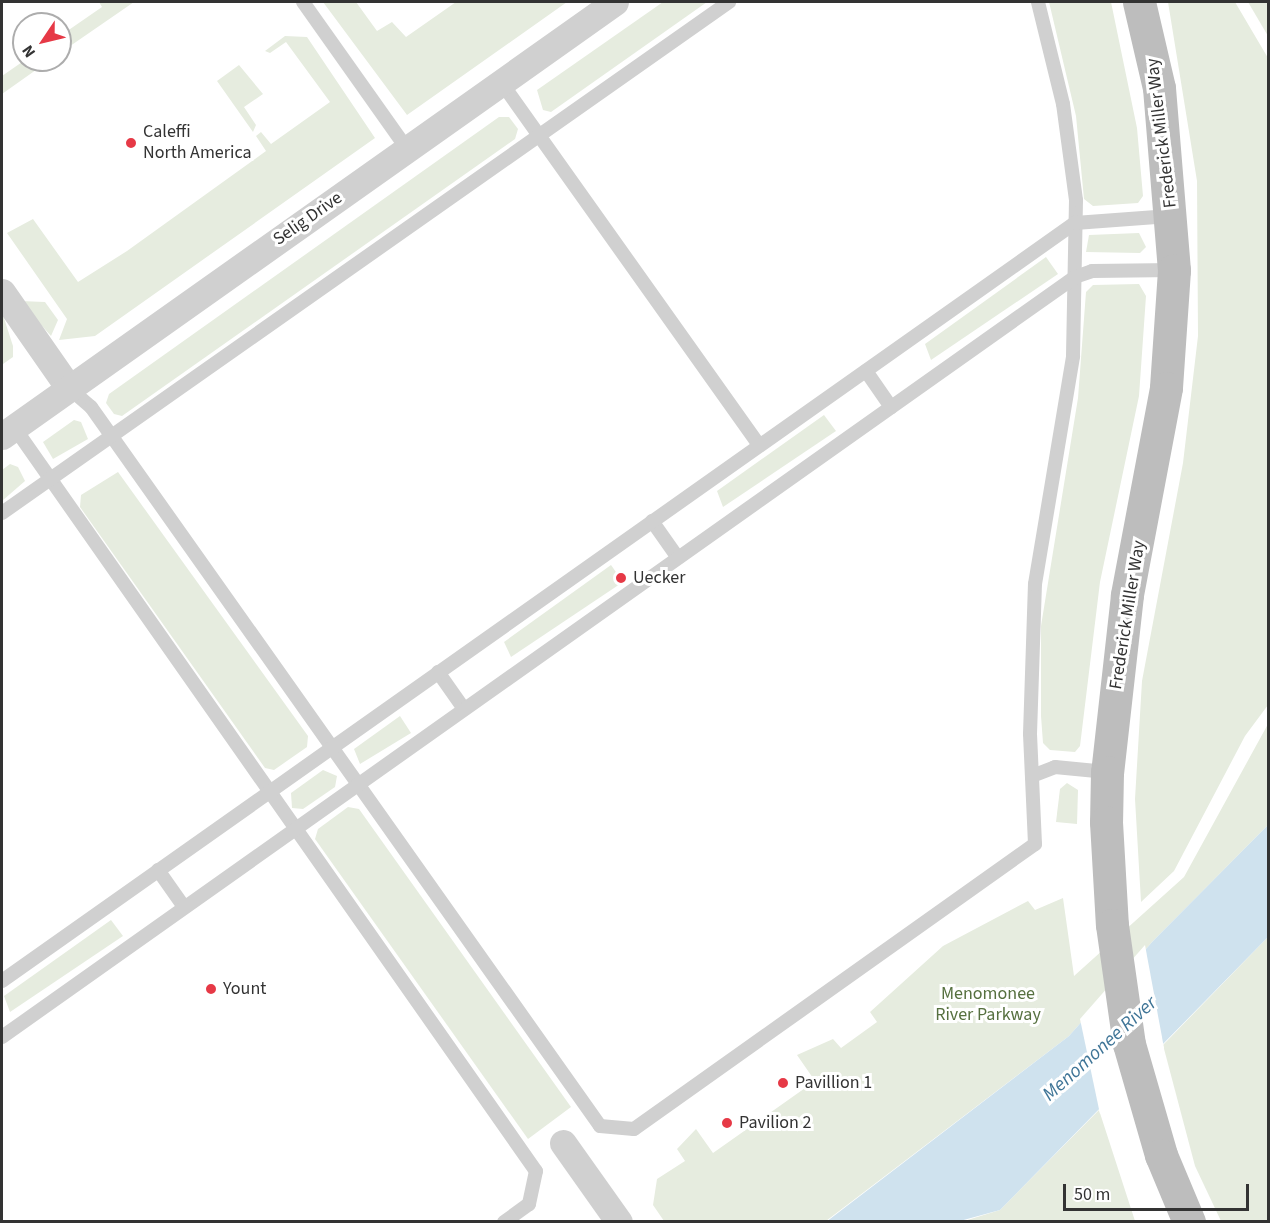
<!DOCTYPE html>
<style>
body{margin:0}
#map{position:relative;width:1270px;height:1223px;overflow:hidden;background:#fff;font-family:"Source Sans 3",sans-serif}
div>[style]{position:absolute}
.green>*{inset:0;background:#e6ecdf}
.water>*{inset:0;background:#cfe2ee}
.pier>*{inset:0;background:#fff}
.lane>*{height:14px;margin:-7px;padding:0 7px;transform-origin:7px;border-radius:7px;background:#d0d0d0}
.street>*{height:27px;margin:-13.5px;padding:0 13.5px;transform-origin:13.5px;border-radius:13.5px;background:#d0d0d0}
.secondary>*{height:33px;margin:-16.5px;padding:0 16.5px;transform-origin:16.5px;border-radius:16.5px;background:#bdbdbd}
.dots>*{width:16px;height:16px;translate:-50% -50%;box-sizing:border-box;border:3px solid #fff;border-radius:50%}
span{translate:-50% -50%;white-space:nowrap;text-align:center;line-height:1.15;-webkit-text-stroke:6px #fff;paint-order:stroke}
.poi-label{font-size:18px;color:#333}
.left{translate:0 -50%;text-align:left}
.street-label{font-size:18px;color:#333}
.park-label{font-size:18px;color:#56703f}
.water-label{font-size:20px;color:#3f7597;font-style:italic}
.frame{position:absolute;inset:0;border:3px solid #333;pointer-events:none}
.north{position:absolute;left:12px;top:12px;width:60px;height:60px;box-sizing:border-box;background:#fff;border:2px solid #adadad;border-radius:50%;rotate:235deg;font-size:16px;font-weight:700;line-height:24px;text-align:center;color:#333}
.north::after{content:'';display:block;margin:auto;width:21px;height:27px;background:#e63946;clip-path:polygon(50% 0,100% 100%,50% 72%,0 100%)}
.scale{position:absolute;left:1063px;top:1184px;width:186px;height:27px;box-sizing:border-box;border:3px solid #333;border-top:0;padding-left:8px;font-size:18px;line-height:21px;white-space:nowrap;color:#333;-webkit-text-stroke:4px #fff;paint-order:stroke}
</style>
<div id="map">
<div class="green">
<i style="clip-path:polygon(99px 2px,134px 2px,60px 53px,60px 36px,102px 7px)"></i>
<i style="clip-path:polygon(323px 2px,356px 2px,377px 31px,392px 22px,406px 37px,456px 2px,567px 2px,407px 115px)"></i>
<i style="clip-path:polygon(663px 2px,707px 2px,551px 112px,543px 110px,537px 90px)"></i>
<i style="clip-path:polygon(1049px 2px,1111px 2px,1137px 128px,1143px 196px,1138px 203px,1093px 206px,1084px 199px,1076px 116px)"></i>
<i style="clip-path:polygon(1168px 2px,1235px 2px,1268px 58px,1268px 705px,1245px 736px,1174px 871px,1141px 902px,1135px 799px,1142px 681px,1183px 463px,1198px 336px,1197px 181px)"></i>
<i style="clip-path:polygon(1248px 2px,1268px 2px,1268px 36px)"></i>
<i style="clip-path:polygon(285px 36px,307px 37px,375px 138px,95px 336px,59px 340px,67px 319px,7px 233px,33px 219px,78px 282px,127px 251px,266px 151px,256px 136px,261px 132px,271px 144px,330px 102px,286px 42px,270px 53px,265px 51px)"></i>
<i style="clip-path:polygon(25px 60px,50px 60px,2px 94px,2px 76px)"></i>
<i style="clip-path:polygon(239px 65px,263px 94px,244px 107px,256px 125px,253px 132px,217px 81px)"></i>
<i style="clip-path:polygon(499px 117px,509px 117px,518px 129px,515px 139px,122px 416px,114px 414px,106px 403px,109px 394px)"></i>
<i style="clip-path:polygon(1139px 233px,1146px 247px,1140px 253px,1086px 252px,1089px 235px)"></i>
<i style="clip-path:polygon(1046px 257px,1058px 274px,931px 360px,925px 344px)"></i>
<i style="clip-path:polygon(1139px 284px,1146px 296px,1139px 396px,1100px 582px,1080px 746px,1075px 752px,1050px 750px,1043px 743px,1041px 716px,1041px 626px,1078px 398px,1086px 292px,1093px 285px)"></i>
<i style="clip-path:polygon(20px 301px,45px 302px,58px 320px,51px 336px)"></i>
<i style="clip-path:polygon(2px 312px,13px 346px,13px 357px,3px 364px)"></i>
<i style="clip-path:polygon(824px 415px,836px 431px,723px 507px,717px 491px)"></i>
<i style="clip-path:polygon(74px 420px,81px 422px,88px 439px,53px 459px,43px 442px)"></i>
<i style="clip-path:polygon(10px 464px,18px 467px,25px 481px,2px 501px,2px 470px)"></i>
<i style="clip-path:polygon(118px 472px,308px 736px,307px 747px,274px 770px,265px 768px,80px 507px,81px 495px)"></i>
<i style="clip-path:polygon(611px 565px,623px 582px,511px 657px,504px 642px)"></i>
<i style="clip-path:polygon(400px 716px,411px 733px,360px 764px,354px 749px)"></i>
<i style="clip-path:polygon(1268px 724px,1268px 825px,1153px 941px,1069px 1036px,826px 1221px,664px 1221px,653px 1205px,657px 1179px,685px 1161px,677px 1149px,696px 1129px,713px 1153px,815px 1081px,797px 1055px,833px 1039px,841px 1048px,877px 1022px,870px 1012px,943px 946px,1028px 901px,1035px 910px,1063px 898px,1074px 976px,1184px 877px)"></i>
<i style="clip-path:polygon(323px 770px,337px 776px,335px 787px,303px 809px,292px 808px,291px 793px)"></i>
<i style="clip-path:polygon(1067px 783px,1078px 790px,1077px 824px,1056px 822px,1060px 789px)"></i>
<i style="clip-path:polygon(348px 807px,359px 809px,571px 1107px,528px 1139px,315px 839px,318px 829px)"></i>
<i style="clip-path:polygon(111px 920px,123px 936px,10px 1012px,4px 996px)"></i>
<i style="clip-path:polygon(1268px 937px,1268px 1221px,1221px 1221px,1195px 1166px,1163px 1045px)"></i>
<i style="clip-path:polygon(1099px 1110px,1135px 1221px,961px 1222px,1000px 1210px)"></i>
</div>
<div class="water">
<i style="clip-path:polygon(1268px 825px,1268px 937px,1000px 1210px,960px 1221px,826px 1222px,1069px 1036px,1153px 941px)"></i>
</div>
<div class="pier">
<i style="clip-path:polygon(1145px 945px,1164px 1048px,1100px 1114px,1080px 1019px)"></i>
</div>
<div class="lane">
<i style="left:303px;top:2px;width:180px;rotate:54.7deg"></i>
<i style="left:501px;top:82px;width:445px;rotate:54.6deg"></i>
<i style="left:866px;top:371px;width:44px;rotate:55.2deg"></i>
<i style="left:69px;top:388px;width:29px;rotate:41deg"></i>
<i style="left:91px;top:407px;width:881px;rotate:54.7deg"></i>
<i style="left:600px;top:1126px;width:34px;rotate:5deg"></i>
<i style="left:634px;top:1129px;width:492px;rotate:-35.4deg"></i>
<i style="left:1035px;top:844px;width:110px;rotate:-92.6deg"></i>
<i style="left:1030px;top:734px;width:150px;rotate:-88.1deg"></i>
<i style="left:1035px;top:584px;width:231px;rotate:-80.5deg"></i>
<i style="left:1073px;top:356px;width:156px;rotate:-88.9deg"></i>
<i style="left:1076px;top:200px;width:97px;rotate:-97.7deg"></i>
<i style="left:1063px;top:104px;width:105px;rotate:-103.8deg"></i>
<i style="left:14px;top:427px;width:909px;rotate:54.95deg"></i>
<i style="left:536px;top:1171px;width:34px;rotate:102deg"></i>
<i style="left:529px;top:1204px;width:31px;rotate:144deg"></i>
<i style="left:2px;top:513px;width:889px;rotate:-35.1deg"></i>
<i style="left:652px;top:521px;width:45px;rotate:54.9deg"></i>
<i style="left:438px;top:672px;width:45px;rotate:54.9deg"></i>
<i style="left:1032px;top:776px;width:25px;rotate:-21deg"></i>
<i style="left:1055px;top:767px;width:52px;rotate:5.5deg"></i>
<i style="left:158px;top:870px;width:45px;rotate:54.9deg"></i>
<i style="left:2px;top:981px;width:1314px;rotate:-35.24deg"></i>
<i style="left:1075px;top:223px;width:95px;rotate:-4.2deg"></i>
<i style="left:2px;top:1037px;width:1315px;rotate:-35.31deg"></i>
<i style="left:1075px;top:277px;width:18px;rotate:-19deg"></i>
<i style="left:1092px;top:271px;width:82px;rotate:-0.7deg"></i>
</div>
<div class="street">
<i style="left:2px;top:292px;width:117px;rotate:55.1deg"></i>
<i style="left:2px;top:436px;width:751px;rotate:-35.3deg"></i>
<i style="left:563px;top:1143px;width:97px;rotate:54.7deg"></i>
</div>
<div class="secondary">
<i style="left:1139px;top:2px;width:88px;rotate:76.9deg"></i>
<i style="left:1159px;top:88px;width:183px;rotate:85.3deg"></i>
<i style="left:1174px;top:270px;width:118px;rotate:93.9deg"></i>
<i style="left:1166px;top:388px;width:211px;rotate:100.7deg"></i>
<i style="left:1127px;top:595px;width:178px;rotate:96.4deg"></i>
<i style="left:1107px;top:772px;width:50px;rotate:91.1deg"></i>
<i style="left:1106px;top:822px;width:103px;rotate:86.7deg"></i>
<i style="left:1112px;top:925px;width:120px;rotate:81.9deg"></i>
<i style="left:1129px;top:1044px;width:116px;rotate:73.9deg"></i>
<i style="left:1161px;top:1155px;width:73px;rotate:67.3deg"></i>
</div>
<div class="dots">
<i style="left:131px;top:143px;background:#e63946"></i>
<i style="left:621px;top:578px;background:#e63946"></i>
<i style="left:211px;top:989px;background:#e63946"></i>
<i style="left:783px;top:1083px;background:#e63946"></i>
<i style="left:727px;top:1123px;background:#e63946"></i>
</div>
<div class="poi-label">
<span class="left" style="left:143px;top:143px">Caleffi<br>North America</span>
<span class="left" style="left:633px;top:578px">Uecker</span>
<span class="left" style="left:223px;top:989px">Yount</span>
<span class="left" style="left:795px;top:1083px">Pavillion 1</span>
<span class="left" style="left:739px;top:1123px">Pavilion 2</span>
</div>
<div class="street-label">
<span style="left:1162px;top:133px;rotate:-97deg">Frederick Miller Way</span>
<span style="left:308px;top:219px;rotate:-35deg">Selig Drive</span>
<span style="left:1128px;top:615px;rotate:-81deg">Frederick Miller Way</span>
</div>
<div class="park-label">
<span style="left:988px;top:1005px">Menomonee<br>River Parkway</span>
</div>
<div class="water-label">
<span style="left:1100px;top:1049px;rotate:-42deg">Menomonee River</span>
</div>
<div class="frame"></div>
<div class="north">N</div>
<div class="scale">50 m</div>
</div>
